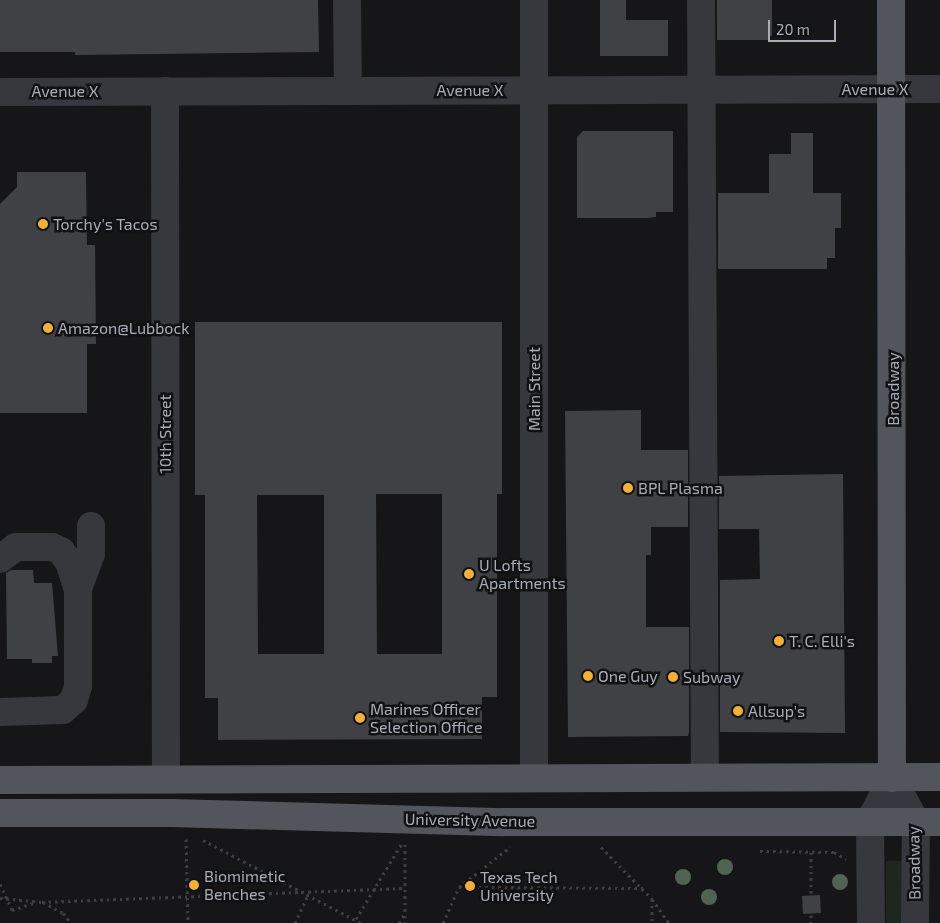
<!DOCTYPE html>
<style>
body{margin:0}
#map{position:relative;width:940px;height:923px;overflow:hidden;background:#161618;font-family:"Exo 2",sans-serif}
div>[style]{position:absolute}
.green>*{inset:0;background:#1e261f;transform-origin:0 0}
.building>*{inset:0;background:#404145;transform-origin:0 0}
.path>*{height:3px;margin-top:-1.5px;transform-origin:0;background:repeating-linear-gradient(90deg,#3d3f44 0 2.5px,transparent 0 6.5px)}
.minor>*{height:28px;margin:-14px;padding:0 14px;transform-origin:14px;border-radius:14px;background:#37383d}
.major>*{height:28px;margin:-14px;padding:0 14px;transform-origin:14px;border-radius:14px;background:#53555c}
.trees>*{width:16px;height:16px;margin:-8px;border-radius:50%;background:#506452}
.dots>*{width:14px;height:14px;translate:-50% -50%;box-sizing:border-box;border:2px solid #111113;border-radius:50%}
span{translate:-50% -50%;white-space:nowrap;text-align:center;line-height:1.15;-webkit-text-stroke:5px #111113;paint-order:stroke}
.street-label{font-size:16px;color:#a8adb8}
.poi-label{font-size:16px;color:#a8adb8}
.left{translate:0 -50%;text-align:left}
.scale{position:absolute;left:768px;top:20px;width:68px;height:22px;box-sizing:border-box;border:2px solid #a8adb8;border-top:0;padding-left:6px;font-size:15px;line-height:18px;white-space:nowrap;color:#a8adb8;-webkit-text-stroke:4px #111113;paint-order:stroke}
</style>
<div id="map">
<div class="green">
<i style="left:886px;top:861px;width:16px;height:62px"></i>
</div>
<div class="building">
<i style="clip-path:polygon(0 0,318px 0,319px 52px,75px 55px,75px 52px,0 52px)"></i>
<i style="clip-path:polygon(600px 0,626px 0,626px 20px,668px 20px,668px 56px,600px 56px)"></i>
<i style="clip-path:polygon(717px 0,772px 0,772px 36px,768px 36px,768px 40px,717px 40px)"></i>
<i style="clip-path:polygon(583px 131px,673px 131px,673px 212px,656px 212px,656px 217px,647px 218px,577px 218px,577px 137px)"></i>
<i style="clip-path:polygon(791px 133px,813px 133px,813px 193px,841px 193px,841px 228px,835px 228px,835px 258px,827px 258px,827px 269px,718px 269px,718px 193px,769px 193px,769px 154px,791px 154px)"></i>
<i style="clip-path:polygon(17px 172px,86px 172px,87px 245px,95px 245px,96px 344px,87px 344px,87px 413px,0 413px,0 204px,17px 187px)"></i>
<i style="clip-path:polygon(evenodd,195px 322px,502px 322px,502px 494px,497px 494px,497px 697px,482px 697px,482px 739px,218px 740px,218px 698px,205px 698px,205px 495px,195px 495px,195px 322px,376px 494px,442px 494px,442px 654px,377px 654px,376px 494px,195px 322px,257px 495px,324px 495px,324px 654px,258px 654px,257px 495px)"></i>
<i style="clip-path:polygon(641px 410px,641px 450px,688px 450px,688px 527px,651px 527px,651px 555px,646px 555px,646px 627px,689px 627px,689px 732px,688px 736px,568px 737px,565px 411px)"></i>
<i style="clip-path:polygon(843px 474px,845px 733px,720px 732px,720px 580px,760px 579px,759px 529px,719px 529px,719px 476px)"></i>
<i style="clip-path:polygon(11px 570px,33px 570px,34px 583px,52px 583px,58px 656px,52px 656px,52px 663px,32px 663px,32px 659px,7px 659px,6px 573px)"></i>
<i style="left:820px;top:895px;width:18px;height:18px;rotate:87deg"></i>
</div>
<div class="path">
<i style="left:186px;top:839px;width:84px;rotate:88.6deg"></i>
<i style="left:203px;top:840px;width:178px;rotate:27.7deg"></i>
<i style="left:405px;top:844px;width:79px;rotate:90deg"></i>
<i style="left:601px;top:847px;width:73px;rotate:45.6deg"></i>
<i style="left:652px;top:899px;width:24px;rotate:90deg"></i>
<i style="left:760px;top:851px;width:74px;rotate:0.8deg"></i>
<i style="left:834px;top:852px;width:14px;rotate:30deg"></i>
<i style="left:811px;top:852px;width:41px;rotate:90deg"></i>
<i style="left:0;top:884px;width:29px;rotate:65deg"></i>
<i style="left:12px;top:910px;width:26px;rotate:-18deg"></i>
<i style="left:459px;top:887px;width:184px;rotate:0.3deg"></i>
<i style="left:0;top:898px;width:42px;rotate:5.4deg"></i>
<i style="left:42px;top:902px;width:363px;rotate:-2.2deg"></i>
<i style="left:652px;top:899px;width:29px;rotate:55deg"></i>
<i style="left:43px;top:902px;width:23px;rotate:29deg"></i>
<i style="left:63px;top:913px;width:13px;rotate:51deg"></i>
<i style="left:811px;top:915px;width:8px;rotate:90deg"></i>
<i style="left:356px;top:919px;width:89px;rotate:-58.8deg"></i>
<i style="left:295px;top:923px;width:33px;rotate:-65deg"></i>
<i style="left:399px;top:923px;width:12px;rotate:-59deg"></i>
<i style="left:443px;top:923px;width:39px;rotate:-66deg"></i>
<i style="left:459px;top:887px;width:65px;rotate:-38.1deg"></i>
</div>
<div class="minor">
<i style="left:347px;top:0;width:90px;rotate:89.4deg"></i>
<i style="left:534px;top:0;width:778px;rotate:90deg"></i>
<i style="left:701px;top:0;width:777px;rotate:89.71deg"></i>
<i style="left:165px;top:91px;width:687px;rotate:89.92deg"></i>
<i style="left:0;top:92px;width:940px;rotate:-0.18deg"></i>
<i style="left:0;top:559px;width:20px;rotate:-37deg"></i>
<i style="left:16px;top:547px;width:36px"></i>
<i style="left:52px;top:547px;width:10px;rotate:24deg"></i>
<i style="left:61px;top:551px;width:14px;rotate:54deg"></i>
<i style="left:69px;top:562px;width:28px;rotate:72deg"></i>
<i style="left:78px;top:589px;width:97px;rotate:90deg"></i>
<i style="left:78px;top:686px;width:15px;rotate:106deg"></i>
<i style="left:74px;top:700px;width:15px;rotate:138deg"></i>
<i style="left:63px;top:710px;width:63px;rotate:178.2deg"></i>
<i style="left:78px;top:589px;width:37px;rotate:-70deg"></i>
<i style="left:91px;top:554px;width:28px;rotate:-90deg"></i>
<i style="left:892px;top:778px;width:50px;rotate:61.4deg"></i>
<i style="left:916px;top:822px;width:101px;rotate:90.6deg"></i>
<i style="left:871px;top:923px;width:102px;rotate:-90.6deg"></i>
<i style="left:870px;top:821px;width:48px;rotate:-62.9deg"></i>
</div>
<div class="major">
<i style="left:891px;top:0;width:778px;rotate:89.93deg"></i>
<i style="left:0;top:780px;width:940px;rotate:-0.18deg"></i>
<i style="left:0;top:813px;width:171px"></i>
<i style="left:171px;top:813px;width:332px;rotate:1.6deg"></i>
<i style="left:503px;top:822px;width:437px"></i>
</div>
<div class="trees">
<i style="left:725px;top:867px"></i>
<i style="left:683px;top:877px"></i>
<i style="left:840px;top:882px"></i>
<i style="left:709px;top:897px"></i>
</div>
<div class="dots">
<i style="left:43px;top:224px;background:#f2b134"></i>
<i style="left:48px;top:328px;background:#f2b134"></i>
<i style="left:628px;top:488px;background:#f2b134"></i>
<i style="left:469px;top:574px;background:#f2b134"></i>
<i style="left:779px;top:641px;background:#f2b134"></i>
<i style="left:588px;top:676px;background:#f2b134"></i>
<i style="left:673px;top:677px;background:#f2b134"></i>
<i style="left:738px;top:711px;background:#f2b134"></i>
<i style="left:360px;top:718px;background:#f2b134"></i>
<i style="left:194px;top:885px;background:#f2b134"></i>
<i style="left:470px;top:886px;background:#f2b134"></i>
</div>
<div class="street-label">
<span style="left:875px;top:89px">Avenue X</span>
<span style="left:470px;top:90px">Avenue X</span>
<span style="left:65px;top:91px">Avenue X</span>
<span style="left:534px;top:389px;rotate:-90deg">Main Street</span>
<span style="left:893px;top:389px;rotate:-90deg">Broadway</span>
<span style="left:165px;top:434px;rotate:-90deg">10th Street</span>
<span style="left:470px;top:820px;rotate:1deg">University Avenue</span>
<span style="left:914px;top:863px;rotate:-91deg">Broadway</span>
</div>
<div class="poi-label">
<span class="left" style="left:53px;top:224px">Torchy's Tacos</span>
<span class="left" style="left:58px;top:328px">Amazon@Lubbock</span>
<span class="left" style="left:638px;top:488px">BPL Plasma</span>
<span class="left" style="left:479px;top:574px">U Lofts<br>Apartments</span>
<span class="left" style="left:789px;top:641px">T. C. Elli's</span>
<span class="left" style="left:598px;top:676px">One Guy</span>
<span class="left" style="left:683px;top:677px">Subway</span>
<span class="left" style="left:370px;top:718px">Marines Officer<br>Selection Office</span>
<span class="left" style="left:748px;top:711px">Allsup's</span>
<span class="left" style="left:204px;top:885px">Biomimetic<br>Benches</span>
<span class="left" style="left:480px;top:886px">Texas Tech<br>University</span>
</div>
<div class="scale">20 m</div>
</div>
